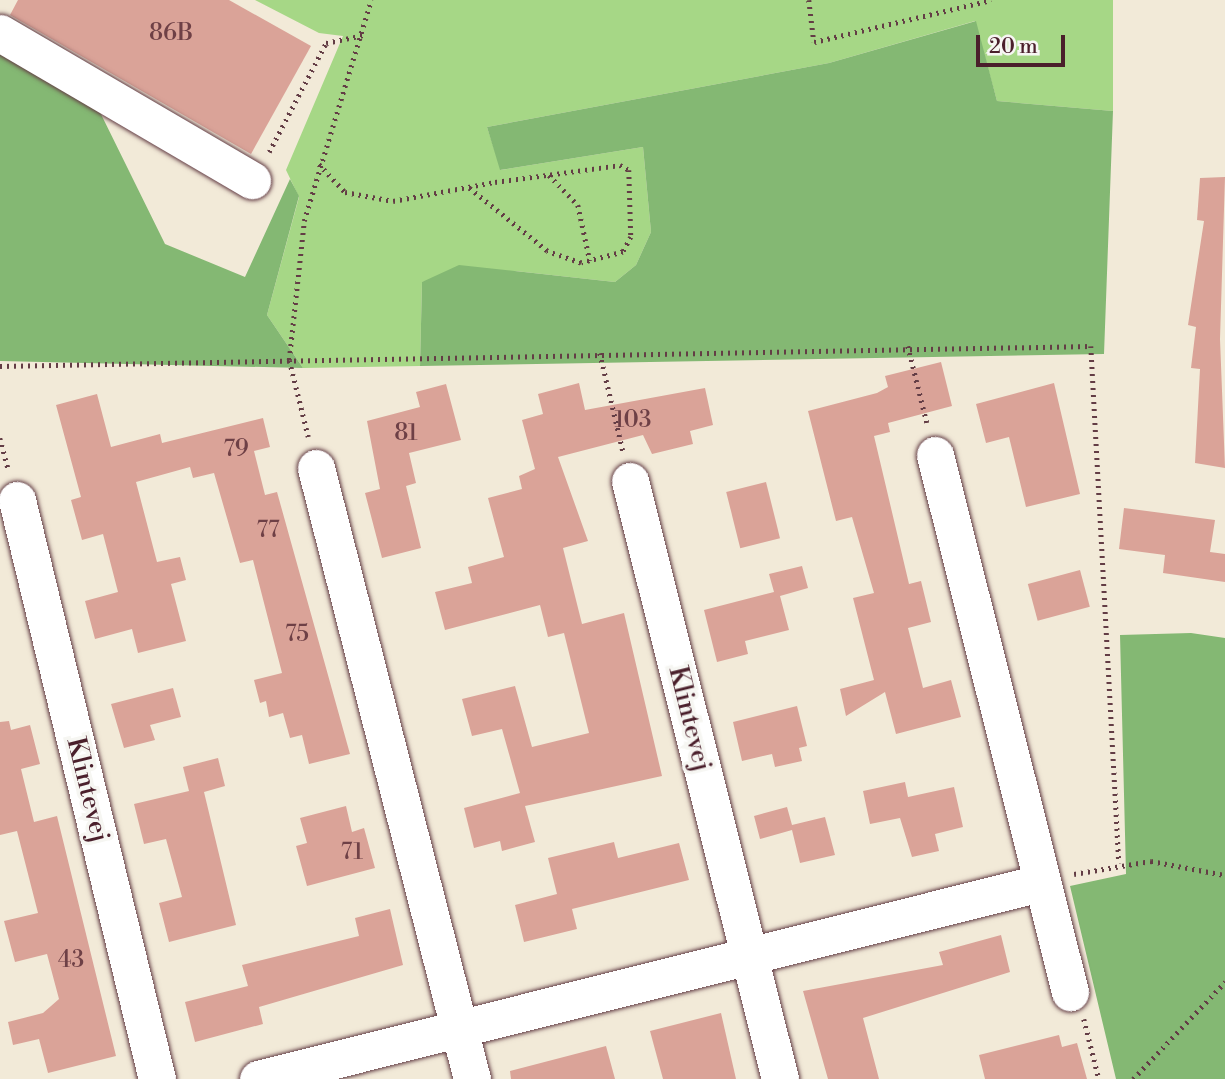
<!DOCTYPE html>
<style>
body{margin:0}
#map{position:relative;width:1225px;height:1079px;overflow:hidden;background:#f2ead8;font-family:"Libre Bodoni",serif}
div>[style]{position:absolute}
.green>*{inset:0;background:#a6d786}
.forest>*{inset:0;background:#84b873}
.building>*{inset:0;background:#daa398;transform-origin:0 0}
.path>*{height:4.5px;margin-top:-2.25px;transform-origin:0;background:repeating-linear-gradient(90deg,#633d45 0 2px,transparent 0 7px)}
.roads{filter:drop-shadow(0 0 2px #633d45) drop-shadow(0 0 2px #633d45)}
.minor>*{height:37px;margin:-18.5px;padding:0 18.5px;transform-origin:18.5px;border-radius:18.5px;background:#fff}
span{translate:-50% -50%;white-space:nowrap;text-align:center;line-height:1.15;-webkit-text-stroke:7px #f6f6f2;paint-order:stroke}
.number-label{font-size:23px;color:#6e4046}
.number-label span{-webkit-text-stroke-width:0}
.street-label{font-size:26px;color:#4a1f2b}
.scale{position:absolute;left:976px;top:35px;width:89px;height:32px;box-sizing:border-box;border:4px solid #4a1f2b;border-top:0;padding-left:9px;font-size:21px;line-height:24px;white-space:nowrap;color:#4a1f2b;-webkit-text-stroke:5px #f6f6f2;paint-order:stroke}
</style>
<div id="map">
<div class="green">
<i style="clip-path:polygon(255px 0,1113px 0,1113px 111px,997px 101px,975px 21px,829px 63px,487px 127px,501px 170px,643px 147px,651px 232px,636px 265px,615px 282px,515px 271px,422px 282px,420px 366px,303px 368px,267px 315px,299px 197px,286px 170px,343px 36px,319px 33px)"></i>
</div>
<div class="forest">
<i style="clip-path:polygon(976px 21px,997px 101px,1113px 111px,1104px 354px,420px 366px,422px 282px,459px 265px,615px 282px,636px 265px,651px 232px,643px 147px,500px 170px,487px 127px,829px 63px)"></i>
<i style="clip-path:polygon(0 50px,95px 102px,165px 244px,245px 277px,290px 179px,299px 196px,267px 315px,303px 368px,0 361px)"></i>
<i style="clip-path:polygon(1191px 633px,1225px 638px,1225px 1079px,1116px 1079px,1070px 886px,1126px 874px,1120px 635px)"></i>
</div>
<div class="building">
<i style="clip-path:polygon(18px 0,229px 0,311px 46px,251px 154px,10px 15px)"></i>
<i style="clip-path:polygon(1225px 177px,1220px 339px,1225px 468px,1195px 463px,1200px 369px,1191px 368px,1196px 327px,1188px 325px,1204px 221px,1197px 220px,1200px 178px)"></i>
<i style="clip-path:polygon(941px 362px,952px 406px,888px 423px,890px 432px,874px 436px,909px 584px,921px 581px,931px 622px,908px 628px,923px 688px,951px 680px,961px 717px,896px 734px,885px 692px,846px 716px,840px 689px,874px 680px,853px 598px,874px 593px,852px 517px,836px 521px,808px 411px,877px 393px,888px 387px,885px 376px)"></i>
<i style="clip-path:polygon(579px 383px,585px 410px,705px 388px,713px 425px,690px 431px,693px 444px,652px 454px,643px 435px,558px 457px,588px 541px,563px 548px,582px 624px,624px 613px,662px 776px,525px 806px,535px 842px,502px 851px,500px 841px,474px 848px,464px 808px,520px 793px,502px 729px,472px 736px,462px 699px,515px 686px,532px 747px,589px 733px,564px 633px,548px 637px,540px 605px,445px 630px,435px 592px,472px 583px,468px 567px,504px 557px,488px 498px,522px 489px,519px 476px,535px 469px,522px 420px,543px 414px,538px 394px)"></i>
<i style="clip-path:polygon(1054px 383px,1080px 494px,1026px 507px,1009px 437px,986px 443px,976px 404px)"></i>
<i style="clip-path:polygon(446px 384px,461px 440px,409px 453px,416px 483px,406px 486px,421px 548px,382px 558px,365px 493px,380px 489px,367px 421px,420px 407px,416px 392px)"></i>
<i style="clip-path:polygon(97px 394px,111px 447px,160px 434px,162px 443px,263px 418px,270px 447px,254px 451px,265px 495px,277px 492px,350px 754px,309px 764px,302px 735px,290px 738px,283px 713px,269px 717px,266px 701px,260px 703px,254px 680px,282px 673px,253px 560px,240px 563px,214px 473px,193px 478px,190px 467px,136px 482px,157px 562px,180px 557px,186px 580px,171px 584px,186px 641px,138px 653px,132px 629px,95px 639px,85px 601px,118px 592px,103px 534px,82px 540px,71px 500px,81px 497px,56px 405px)"></i>
<i style="left:766px;top:482px;width:58px;height:41px;rotate:76deg"></i>
<i style="clip-path:polygon(1124px 508px,1215px 520px,1210px 552px,1225px 554px,1225px 582px,1163px 573px,1165px 555px,1119px 549px)"></i>
<i style="clip-path:polygon(802px 566px,808px 588px,780px 596px,789px 630px,745px 641px,748px 654px,717px 662px,704px 610px,774px 592px,769px 574px)"></i>
<i style="left:1080px;top:570px;width:38px;height:54px;rotate:75deg"></i>
<i style="clip-path:polygon(173px 688px,181px 717px,150px 725px,155px 740px,124px 748px,111px 704px)"></i>
<i style="clip-path:polygon(797px 706px,807px 746px,799px 748px,802px 761px,775px 767px,772px 754px,742px 761px,733px 722px)"></i>
<i style="clip-path:polygon(9px 721px,11px 730px,30px 725px,40px 764px,21px 769px,34px 822px,57px 816px,116px 1056px,48px 1073px,39px 1039px,13px 1045px,8px 1022px,43px 1013px,59px 999px,47px 954px,15px 962px,4px 921px,38px 913px,17px 831px,0 835px,0 722px)"></i>
<i style="clip-path:polygon(218px 758px,225px 786px,204px 792px,236px 925px,169px 942px,159px 903px,182px 897px,166px 839px,144px 844px,134px 804px,189px 791px,183px 767px)"></i>
<i style="clip-path:polygon(905px 782px,908px 797px,954px 787px,963px 827px,935px 834px,939px 851px,912px 857px,900px 818px,870px 824px,863px 791px)"></i>
<i style="clip-path:polygon(346px 806px,352px 832px,364px 828px,375px 868px,307px 886px,296px 846px,307px 843px,300px 818px)"></i>
<i style="clip-path:polygon(787px 807px,792px 825px,825px 817px,835px 855px,800px 863px,792px 830px,760px 839px,754px 816px)"></i>
<i style="clip-path:polygon(614px 842px,618px 858px,679px 843px,689px 880px,572px 909px,577px 929px,524px 942px,515px 905px,557px 894px,548px 858px)"></i>
<i style="clip-path:polygon(390px 909px,403px 965px,259px 1007px,263px 1024px,195px 1042px,185px 1002px,248px 986px,242px 965px,359px 936px,355px 918px)"></i>
<i style="clip-path:polygon(1001px 935px,1010px 972px,863px 1018px,879px 1079px,828px 1079px,803px 991px,943px 965px,939px 952px)"></i>
<i style="clip-path:polygon(721px 1013px,736px 1079px,663px 1079px,650px 1031px)"></i>
<i style="clip-path:polygon(1059px 1035px,1062px 1047px,1077px 1043px,1087px 1079px,985px 1079px,979px 1055px)"></i>
<i style="clip-path:polygon(606px 1046px,615px 1079px,511px 1079px,510px 1071px)"></i>
</div>
<div class="path">
<i style="left:809px;top:0;width:42px;rotate:83.2deg"></i>
<i style="left:814px;top:42px;width:182px;rotate:-13.3deg"></i>
<i style="left:269px;top:152px;width:123px;rotate:-62.4deg"></i>
<i style="left:326px;top:43px;width:38px;rotate:-12deg"></i>
<i style="left:319px;top:164px;width:38px;rotate:47deg"></i>
<i style="left:345px;top:192px;width:49px;rotate:10.6deg"></i>
<i style="left:393px;top:201px;width:104px;rotate:-10.6deg"></i>
<i style="left:495px;top:182px;width:126px;rotate:-7.7deg"></i>
<i style="left:620px;top:165px;width:10px;rotate:29deg"></i>
<i style="left:629px;top:170px;width:67px;rotate:88.3deg"></i>
<i style="left:631px;top:237px;width:17px;rotate:118deg"></i>
<i style="left:623px;top:252px;width:43px;rotate:165.3deg"></i>
<i style="left:581px;top:263px;width:36px;rotate:-161deg"></i>
<i style="left:547px;top:251px;width:100px;rotate:-141.1deg"></i>
<i style="left:549px;top:175px;width:42px;rotate:46deg"></i>
<i style="left:578px;top:205px;width:57px;rotate:77.9deg"></i>
<i style="left:908px;top:346px;width:79px;rotate:76.1deg"></i>
<i style="left:600px;top:353px;width:101px;rotate:76.8deg"></i>
<i style="left:0;top:366px;width:1091px;rotate:-1.05deg"></i>
<i style="left:1091px;top:346px;width:518px;rotate:86.9deg"></i>
<i style="left:308px;top:437px;width:79px;rotate:-103.9deg"></i>
<i style="left:289px;top:360px;width:140px;rotate:-83.8deg"></i>
<i style="left:304px;top:221px;width:231px;rotate:-73.1deg"></i>
<i style="left:0;top:438px;width:34px;rotate:75deg"></i>
<i style="left:1074px;top:874px;width:78px;rotate:-9.6deg"></i>
<i style="left:1151px;top:861px;width:75px;rotate:10.7deg"></i>
<i style="left:1084px;top:1019px;width:62px;rotate:76deg"></i>
<i style="left:1133px;top:1079px;width:134px;rotate:-46.5deg"></i>
</div>
<div class="roads">
<div class="minor">
<i style="left:0;top:33px;width:292px;rotate:30.3deg"></i>
<i style="left:935px;top:455px;width:554px;rotate:75.89deg"></i>
<i style="left:316px;top:468px;width:631px;rotate:75.68deg"></i>
<i style="left:630px;top:481px;width:617px;rotate:75.92deg"></i>
<i style="left:17px;top:500px;width:596px;rotate:76.41deg"></i>
<i style="left:258px;top:1079px;width:806px;rotate:-14.07deg"></i>
</div>
</div>
<div class="number-label">
<span style="left:171px;top:33px">86B</span>
<span style="left:633px;top:420px">103</span>
<span style="left:406px;top:433px">81</span>
<span style="left:236px;top:449px">79</span>
<span style="left:268px;top:530px">77</span>
<span style="left:297px;top:634px">75</span>
<span style="left:352px;top:852px">71</span>
<span style="left:71px;top:960px">43</span>
</div>
<div class="street-label">
<span style="left:689px;top:719px;rotate:76deg">Klintevej</span>
<span style="left:87px;top:790px;rotate:76deg">Klintevej</span>
</div>
<div class="scale">20 m</div>
</div>
